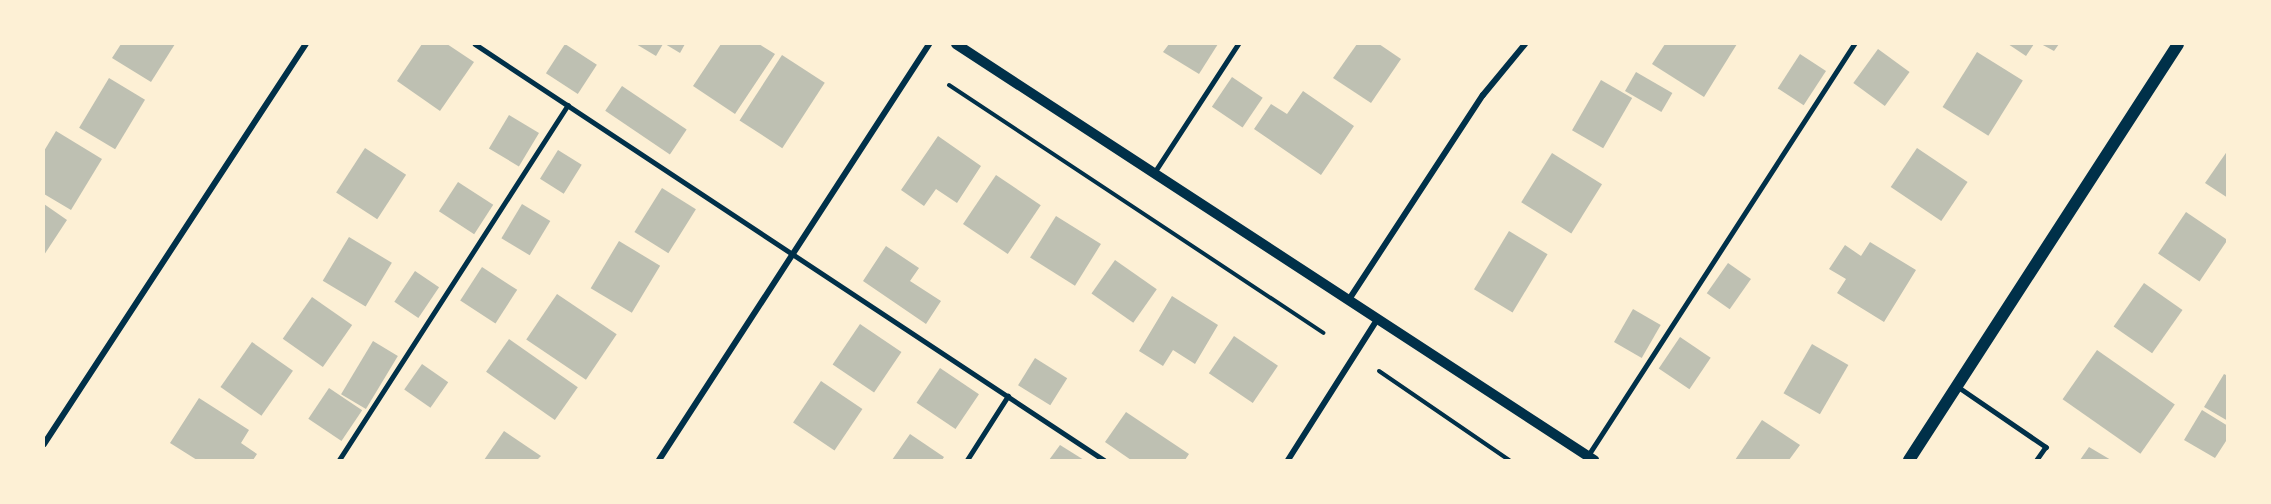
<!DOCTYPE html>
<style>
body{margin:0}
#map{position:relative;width:2271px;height:504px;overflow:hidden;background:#fdf0d5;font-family:Montserrat,sans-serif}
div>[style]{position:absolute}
.building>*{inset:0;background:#bec0b2;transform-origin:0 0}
.path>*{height:4px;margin:-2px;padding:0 2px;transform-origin:2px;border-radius:2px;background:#003049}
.service>*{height:4.5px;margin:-2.25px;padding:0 2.25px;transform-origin:2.25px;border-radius:2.25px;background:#003049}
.minor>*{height:6px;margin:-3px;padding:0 3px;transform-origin:3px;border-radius:3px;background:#003049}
.tertiary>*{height:10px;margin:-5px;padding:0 5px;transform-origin:5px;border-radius:5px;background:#003049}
.secondary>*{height:12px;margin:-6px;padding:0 6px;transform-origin:6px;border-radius:6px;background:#003049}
span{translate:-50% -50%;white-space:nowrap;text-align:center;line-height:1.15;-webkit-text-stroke:4.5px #fdf0d5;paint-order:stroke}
.frame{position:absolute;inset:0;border:45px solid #fdf0d5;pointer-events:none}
</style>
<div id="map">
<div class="building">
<i style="clip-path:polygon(121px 44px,175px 44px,151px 82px,112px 58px)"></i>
<i style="clip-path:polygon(422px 44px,447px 44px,474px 62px,440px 111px,397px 81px)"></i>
<i style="left:565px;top:44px;width:38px;height:35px;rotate:33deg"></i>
<i style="clip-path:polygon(636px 44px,663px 44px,656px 56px)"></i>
<i style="clip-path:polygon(665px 44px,685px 44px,680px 53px)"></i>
<i style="clip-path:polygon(721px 44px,759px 44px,775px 54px,735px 114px,693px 86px)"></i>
<i style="clip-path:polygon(1169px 44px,1218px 44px,1199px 74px,1163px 52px)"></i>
<i style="clip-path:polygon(1357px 44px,1379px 44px,1401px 59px,1371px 103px,1333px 78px)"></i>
<i style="clip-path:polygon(1665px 44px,1737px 44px,1704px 97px,1652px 64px)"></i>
<i style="clip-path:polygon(2008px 44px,2034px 44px,2026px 56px)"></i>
<i style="clip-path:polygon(2041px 44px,2059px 44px,2054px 51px)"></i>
<i style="left:1878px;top:49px;width:39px;height:42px;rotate:36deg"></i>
<i style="left:1977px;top:52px;width:54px;height:65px;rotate:32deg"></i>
<i style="left:1800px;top:54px;width:31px;height:41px;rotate:33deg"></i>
<i style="left:782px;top:55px;width:51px;height:78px;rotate:33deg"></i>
<i style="left:1636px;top:72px;width:42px;height:22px;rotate:30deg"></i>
<i style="left:1232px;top:77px;width:37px;height:36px;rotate:34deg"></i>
<i style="left:109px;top:78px;width:42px;height:58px;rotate:31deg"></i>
<i style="left:1601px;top:80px;width:36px;height:58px;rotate:30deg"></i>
<i style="left:622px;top:86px;width:78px;height:30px;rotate:34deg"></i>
<i style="clip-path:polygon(1303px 91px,1354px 126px,1321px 175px,1254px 129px,1271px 104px,1287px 114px)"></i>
<i style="left:509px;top:115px;width:35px;height:39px;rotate:31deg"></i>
<i style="clip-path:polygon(56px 131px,102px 159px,71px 210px,44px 194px,44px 151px)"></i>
<i style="clip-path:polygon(938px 136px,981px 166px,957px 203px,936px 189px,924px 206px,901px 190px)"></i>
<i style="left:365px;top:148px;width:49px;height:53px;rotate:33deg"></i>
<i style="left:1917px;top:148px;width:61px;height:47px;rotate:34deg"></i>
<i style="left:558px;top:150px;width:28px;height:34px;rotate:32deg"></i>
<i style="clip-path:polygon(2228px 150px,2228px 198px,2205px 183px)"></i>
<i style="left:1552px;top:153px;width:59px;height:58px;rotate:32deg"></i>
<i style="left:996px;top:175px;width:54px;height:59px;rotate:34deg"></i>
<i style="left:458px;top:182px;width:42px;height:35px;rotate:33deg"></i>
<i style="left:662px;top:188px;width:40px;height:52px;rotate:32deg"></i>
<i style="clip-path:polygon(44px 204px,67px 220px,44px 255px)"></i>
<i style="left:522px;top:204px;width:33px;height:40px;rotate:31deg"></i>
<i style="left:2186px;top:212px;width:50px;height:50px;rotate:34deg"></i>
<i style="left:1056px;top:216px;width:53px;height:49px;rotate:32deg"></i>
<i style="left:1509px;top:231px;width:45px;height:68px;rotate:31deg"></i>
<i style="left:349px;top:237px;width:50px;height:51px;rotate:31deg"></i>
<i style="left:619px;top:241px;width:48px;height:55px;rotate:31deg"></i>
<i style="clip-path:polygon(1870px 242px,1916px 270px,1884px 322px,1837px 293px,1846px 279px,1829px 269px,1845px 245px,1861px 256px)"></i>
<i style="clip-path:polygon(886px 246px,919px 268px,910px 281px,941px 301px,926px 324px,863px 281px)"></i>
<i style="left:1115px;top:260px;width:51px;height:41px;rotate:35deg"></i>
<i style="left:1728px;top:263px;width:28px;height:37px;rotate:35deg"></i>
<i style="left:482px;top:267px;width:42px;height:40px;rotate:33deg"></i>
<i style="left:415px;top:271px;width:29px;height:37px;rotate:34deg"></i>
<i style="left:2144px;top:283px;width:47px;height:53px;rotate:35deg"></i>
<i style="left:557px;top:294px;width:72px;height:55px;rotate:34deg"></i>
<i style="clip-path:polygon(1172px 296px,1218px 325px,1195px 364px,1173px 350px,1163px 366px,1139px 351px)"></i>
<i style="left:312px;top:297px;width:49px;height:51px;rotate:35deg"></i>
<i style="left:1633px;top:309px;width:32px;height:38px;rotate:30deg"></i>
<i style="left:860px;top:324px;width:50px;height:49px;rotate:34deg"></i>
<i style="left:1234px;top:336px;width:53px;height:45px;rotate:34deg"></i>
<i style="left:1680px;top:337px;width:37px;height:38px;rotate:34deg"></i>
<i style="left:509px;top:339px;width:84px;height:40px;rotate:35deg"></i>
<i style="left:373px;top:341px;width:29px;height:62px;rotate:31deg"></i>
<i style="left:252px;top:342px;width:50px;height:55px;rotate:35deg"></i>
<i style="left:1812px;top:344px;width:42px;height:57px;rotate:30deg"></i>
<i style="left:2097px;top:350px;width:95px;height:60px;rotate:35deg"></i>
<i style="left:1035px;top:358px;width:38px;height:32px;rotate:32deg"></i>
<i style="left:422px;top:364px;width:32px;height:31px;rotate:35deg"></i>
<i style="left:940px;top:368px;width:47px;height:42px;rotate:34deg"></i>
<i style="clip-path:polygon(2224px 374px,2228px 376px,2228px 421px,2204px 407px)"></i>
<i style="left:821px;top:381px;width:50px;height:50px;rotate:34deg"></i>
<i style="left:329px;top:388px;width:40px;height:37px;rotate:34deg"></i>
<i style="clip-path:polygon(199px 398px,249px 430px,241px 443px,257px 454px,253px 460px,197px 460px,170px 443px)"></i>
<i style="clip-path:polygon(2202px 410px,2228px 426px,2228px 438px,2215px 458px,2184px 440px)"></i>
<i style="clip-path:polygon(1126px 412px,1189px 454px,1185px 460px,1131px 460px,1105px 442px)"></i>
<i style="clip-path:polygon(1762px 420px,1800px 445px,1789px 460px,1735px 460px)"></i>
<i style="clip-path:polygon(504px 431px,541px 456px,537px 460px,484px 460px)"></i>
<i style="clip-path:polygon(910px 434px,944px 457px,942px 460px,892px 460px)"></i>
<i style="clip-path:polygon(1060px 445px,1084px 460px,1049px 460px)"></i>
<i style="clip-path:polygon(2089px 447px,2111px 460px,2080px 460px)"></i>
</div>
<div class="path">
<i style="left:949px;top:85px;width:449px;rotate:33.5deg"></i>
<i style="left:1379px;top:371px;width:158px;rotate:34.4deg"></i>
</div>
<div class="service">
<i style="left:475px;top:44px;width:754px;rotate:33.48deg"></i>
<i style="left:1154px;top:173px;width:154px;rotate:-56.9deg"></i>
<i style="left:1957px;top:386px;width:108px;rotate:34.4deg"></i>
<i style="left:2046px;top:447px;width:16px;rotate:125deg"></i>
<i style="left:1589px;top:454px;width:488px;rotate:-57.1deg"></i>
<i style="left:339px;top:460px;width:422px;rotate:-57.2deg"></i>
<i style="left:967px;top:460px;width:76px;rotate:-57.4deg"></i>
</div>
<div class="minor">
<i style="left:1348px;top:301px;width:246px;rotate:-56.8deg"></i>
<i style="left:1483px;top:95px;width:66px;rotate:-50.5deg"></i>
<i style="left:44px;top:444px;width:478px;rotate:-56.8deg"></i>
<i style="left:659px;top:460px;width:496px;rotate:-57deg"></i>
<i style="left:1288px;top:460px;width:166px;rotate:-57.6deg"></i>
</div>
<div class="tertiary">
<i style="left:956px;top:44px;width:762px;rotate:33.11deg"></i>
</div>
<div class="secondary">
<i style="left:1909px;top:460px;width:495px;rotate:-57.1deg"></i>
</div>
<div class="frame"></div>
</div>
